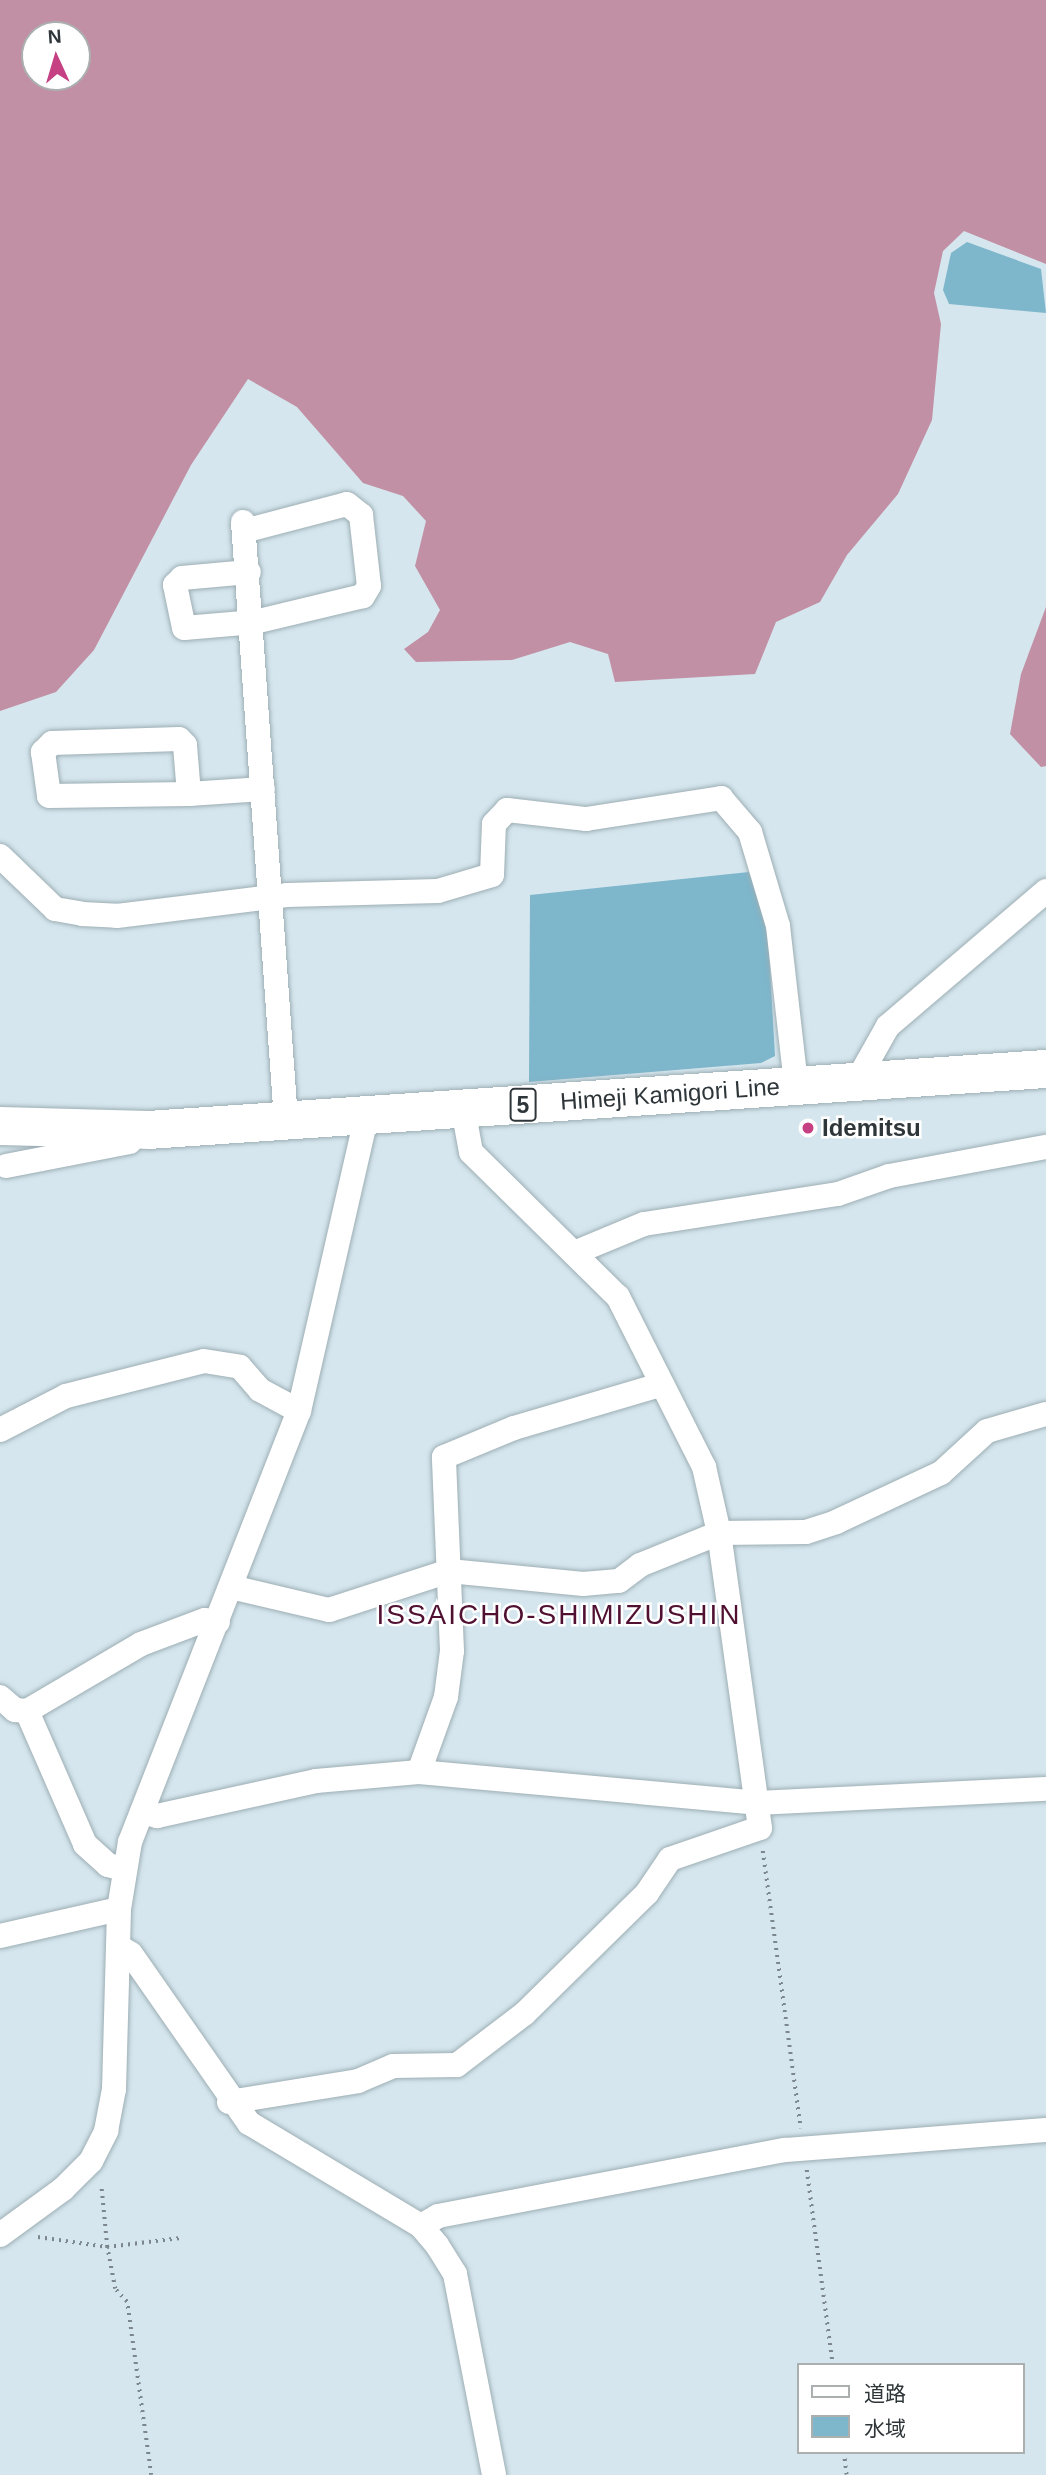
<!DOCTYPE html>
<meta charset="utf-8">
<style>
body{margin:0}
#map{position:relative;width:1046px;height:2475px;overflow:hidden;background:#d5e6ee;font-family:Helvetica,"Noto Sans JP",sans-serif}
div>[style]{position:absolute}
.forest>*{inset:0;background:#c290a4}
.water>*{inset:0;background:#7eb6cb}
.path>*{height:3.5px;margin-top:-1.75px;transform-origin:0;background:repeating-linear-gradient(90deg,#7b878c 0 2px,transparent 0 7px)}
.roads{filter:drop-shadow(0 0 2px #9daeb4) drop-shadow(0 0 2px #9daeb4)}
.street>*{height:24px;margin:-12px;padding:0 12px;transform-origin:12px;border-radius:12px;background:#fff}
.primary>*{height:38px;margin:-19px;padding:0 19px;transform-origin:19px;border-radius:19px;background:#fff}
.dots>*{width:19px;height:19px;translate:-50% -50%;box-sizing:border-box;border:4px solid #fff;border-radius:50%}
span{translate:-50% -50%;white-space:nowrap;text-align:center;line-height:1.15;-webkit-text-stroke:5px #fff;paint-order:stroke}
.shield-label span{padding:2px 5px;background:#fff;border:2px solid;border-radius:5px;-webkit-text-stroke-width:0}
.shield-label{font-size:23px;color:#2f3639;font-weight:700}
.street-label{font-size:24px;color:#2f3639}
.poi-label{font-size:24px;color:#2f3639;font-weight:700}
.left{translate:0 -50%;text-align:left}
.quarter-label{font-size:28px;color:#4f1031;letter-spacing:2px}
.legend{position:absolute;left:797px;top:2363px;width:228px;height:91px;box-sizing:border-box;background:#fff;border:2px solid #acafb0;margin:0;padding:9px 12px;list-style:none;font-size:21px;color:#2f3639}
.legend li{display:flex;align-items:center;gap:14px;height:35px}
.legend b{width:35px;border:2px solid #acafb0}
.north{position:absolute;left:21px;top:21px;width:70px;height:70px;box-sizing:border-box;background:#fff;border:2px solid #acafb0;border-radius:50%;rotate:356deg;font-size:19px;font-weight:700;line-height:28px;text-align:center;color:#2f3639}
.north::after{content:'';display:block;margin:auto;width:24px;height:32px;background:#c54184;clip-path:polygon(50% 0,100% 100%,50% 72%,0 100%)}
</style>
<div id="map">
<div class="forest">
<i style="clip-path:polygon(evenodd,0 0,1046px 0,1046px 264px,964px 231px,943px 251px,934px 293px,941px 324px,932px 420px,898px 494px,847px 555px,820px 602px,776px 622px,755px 674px,615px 682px,608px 654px,570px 642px,512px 660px,416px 662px,404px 649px,428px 632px,440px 610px,415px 566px,426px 521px,403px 496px,363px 483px,297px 407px,248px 379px,191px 465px,94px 650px,56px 692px,0 711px,0 0,35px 35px,77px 35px,77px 77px,35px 77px,35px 35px)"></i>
<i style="clip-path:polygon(1046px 607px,1046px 766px,1041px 767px,1010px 734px,1021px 674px)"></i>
</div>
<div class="water">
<i style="clip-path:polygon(967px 242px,1041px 269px,1046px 313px,949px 304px,943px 290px,951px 253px)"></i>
<i style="clip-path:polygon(749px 872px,768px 932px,775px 1056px,761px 1063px,529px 1082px,530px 895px)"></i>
</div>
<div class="path">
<i style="left:763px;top:1851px;width:280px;rotate:82.2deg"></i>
<i style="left:807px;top:2170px;width:197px;rotate:82.4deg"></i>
<i style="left:38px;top:2237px;width:70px;rotate:8.2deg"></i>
<i style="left:107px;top:2247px;width:62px;rotate:-95.5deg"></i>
<i style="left:844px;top:2452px;width:23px;rotate:83deg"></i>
<i style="left:151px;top:2475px;width:175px;rotate:-97.9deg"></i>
<i style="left:127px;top:2302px;width:18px;rotate:-133deg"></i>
<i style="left:115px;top:2289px;width:43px;rotate:-100.8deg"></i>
<i style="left:107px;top:2247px;width:74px;rotate:-7deg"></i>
</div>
<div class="roads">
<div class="street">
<i style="left:243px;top:522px;width:600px;rotate:85.89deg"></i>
<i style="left:244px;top:531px;width:106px;rotate:-14.7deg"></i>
<i style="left:347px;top:504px;width:18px;rotate:38deg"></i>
<i style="left:361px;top:515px;width:71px;rotate:83.6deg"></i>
<i style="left:369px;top:586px;width:12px;rotate:121deg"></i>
<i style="left:363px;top:596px;width:111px;rotate:166.5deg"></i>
<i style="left:255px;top:622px;width:71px;rotate:175.2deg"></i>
<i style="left:184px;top:628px;width:44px;rotate:-101.8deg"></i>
<i style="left:175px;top:585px;width:10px;rotate:-45deg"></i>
<i style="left:182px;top:578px;width:67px;rotate:-5.1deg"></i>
<i style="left:189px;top:794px;width:49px;rotate:-94.7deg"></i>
<i style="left:185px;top:745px;width:8px;rotate:-135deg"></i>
<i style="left:179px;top:739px;width:127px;rotate:178.2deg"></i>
<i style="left:52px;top:743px;width:13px;rotate:135deg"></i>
<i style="left:43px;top:752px;width:44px;rotate:82.2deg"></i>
<i style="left:49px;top:796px;width:140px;rotate:-0.8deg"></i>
<i style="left:189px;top:794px;width:74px;rotate:-3.9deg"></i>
<i style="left:0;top:856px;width:76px;rotate:43.9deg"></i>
<i style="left:55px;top:909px;width:27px;rotate:10deg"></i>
<i style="left:82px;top:914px;width:35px;rotate:3deg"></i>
<i style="left:117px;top:916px;width:171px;rotate:-7deg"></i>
<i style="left:287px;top:895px;width:151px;rotate:-1.5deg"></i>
<i style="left:438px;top:891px;width:56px;rotate:-16.5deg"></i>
<i style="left:492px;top:875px;width:51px;rotate:-87.8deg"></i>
<i style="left:494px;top:824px;width:19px;rotate:-47deg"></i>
<i style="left:507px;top:810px;width:80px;rotate:6.5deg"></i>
<i style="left:586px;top:819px;width:137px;rotate:-8.8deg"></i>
<i style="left:721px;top:798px;width:45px;rotate:49.5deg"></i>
<i style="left:750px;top:832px;width:98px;rotate:73.4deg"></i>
<i style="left:778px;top:926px;width:160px;rotate:83.5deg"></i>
<i style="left:857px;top:1081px;width:63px;rotate:-60.6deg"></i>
<i style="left:888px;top:1026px;width:208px;rotate:-40.5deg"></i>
<i style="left:6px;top:1166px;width:126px;rotate:-11deg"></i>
<i style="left:574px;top:1253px;width:76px;rotate:-22.5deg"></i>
<i style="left:644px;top:1224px;width:196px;rotate:-8.8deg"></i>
<i style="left:838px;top:1194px;width:54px;rotate:-19.4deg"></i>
<i style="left:889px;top:1176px;width:160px;rotate:-10.5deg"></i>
<i style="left:0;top:1430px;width:74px;rotate:-27.3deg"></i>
<i style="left:66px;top:1396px;width:142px;rotate:-14.2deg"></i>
<i style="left:204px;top:1361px;width:36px;rotate:9deg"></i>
<i style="left:240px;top:1367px;width:30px;rotate:49deg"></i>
<i style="left:260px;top:1390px;width:44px;rotate:28.3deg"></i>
<i style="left:231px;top:1587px;width:101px;rotate:13.2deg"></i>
<i style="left:329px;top:1610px;width:126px;rotate:-18deg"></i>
<i style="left:449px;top:1571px;width:135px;rotate:5.5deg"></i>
<i style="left:583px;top:1584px;width:36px;rotate:-5deg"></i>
<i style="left:619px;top:1581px;width:26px;rotate:-37deg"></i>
<i style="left:640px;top:1565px;width:85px;rotate:-22.1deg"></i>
<i style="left:719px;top:1533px;width:87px;rotate:-0.7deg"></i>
<i style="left:806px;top:1532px;width:32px;rotate:-18deg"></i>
<i style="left:836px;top:1522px;width:116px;rotate:-25deg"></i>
<i style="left:941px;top:1473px;width:62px;rotate:-42.4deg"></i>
<i style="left:987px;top:1431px;width:61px;rotate:-16.1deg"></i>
<i style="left:0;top:1697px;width:20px;rotate:41deg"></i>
<i style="left:15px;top:1710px;width:12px;rotate:5deg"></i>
<i style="left:419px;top:1772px;width:80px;rotate:-70.2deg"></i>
<i style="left:446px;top:1697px;width:46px;rotate:-82.6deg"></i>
<i style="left:452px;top:1651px;width:194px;rotate:-92.4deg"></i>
<i style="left:444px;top:1457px;width:76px;rotate:-22.5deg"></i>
<i style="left:514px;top:1428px;width:152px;rotate:-16.4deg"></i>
<i style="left:142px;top:1812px;width:16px;rotate:15deg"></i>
<i style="left:157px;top:1816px;width:163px;rotate:-12.4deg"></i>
<i style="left:316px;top:1781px;width:103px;rotate:-5deg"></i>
<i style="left:419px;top:1772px;width:339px;rotate:5.2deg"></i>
<i style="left:757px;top:1803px;width:289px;rotate:-2.8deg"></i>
<i style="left:123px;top:1869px;width:16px;rotate:-165deg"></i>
<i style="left:108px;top:1865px;width:31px;rotate:-138deg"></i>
<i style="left:85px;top:1844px;width:145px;rotate:-113.6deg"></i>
<i style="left:27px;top:1711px;width:132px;rotate:-30.4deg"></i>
<i style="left:141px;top:1644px;width:68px;rotate:-20.6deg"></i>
<i style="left:205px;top:1620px;width:13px;rotate:9deg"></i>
<i style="left:0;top:1936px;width:122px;rotate:-12.8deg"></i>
<i style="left:118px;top:1946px;width:15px;rotate:32deg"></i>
<i style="left:131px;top:1954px;width:206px;rotate:55.1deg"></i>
<i style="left:249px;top:2123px;width:200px;rotate:30.9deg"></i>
<i style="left:421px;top:2226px;width:25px;rotate:50deg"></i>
<i style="left:437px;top:2245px;width:34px;rotate:58deg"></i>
<i style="left:455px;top:2274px;width:205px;rotate:79deg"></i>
<i style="left:229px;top:2102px;width:131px;rotate:-9.2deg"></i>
<i style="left:358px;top:2081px;width:38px;rotate:-23deg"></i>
<i style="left:393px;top:2066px;width:64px;rotate:-0.9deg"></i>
<i style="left:457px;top:2065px;width:84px;rotate:-37.3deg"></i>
<i style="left:524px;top:2014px;width:173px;rotate:-44.5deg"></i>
<i style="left:647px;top:1893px;width:41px;rotate:-55.9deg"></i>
<i style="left:670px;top:1859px;width:95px;rotate:-19deg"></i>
<i style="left:760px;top:1828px;width:298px;rotate:-97.9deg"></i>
<i style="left:719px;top:1533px;width:68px;rotate:-102.8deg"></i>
<i style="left:704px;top:1467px;width:191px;rotate:-116.8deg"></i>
<i style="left:618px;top:1297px;width:206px;rotate:-135.4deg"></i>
<i style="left:471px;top:1152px;width:44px;rotate:-100.5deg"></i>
<i style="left:421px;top:2226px;width:20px;rotate:-30deg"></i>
<i style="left:438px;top:2216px;width:353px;rotate:-10.8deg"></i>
<i style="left:785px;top:2150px;width:262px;rotate:-4.4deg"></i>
<i style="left:0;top:2235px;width:78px;rotate:-36.1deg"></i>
<i style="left:63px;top:2189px;width:40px;rotate:-45deg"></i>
<i style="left:91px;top:2161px;width:34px;rotate:-63deg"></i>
<i style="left:106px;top:2131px;width:43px;rotate:-79.2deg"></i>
<i style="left:114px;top:2089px;width:180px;rotate:-88.4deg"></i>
<i style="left:119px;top:1909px;width:68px;rotate:-80.7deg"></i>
<i style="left:130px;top:1842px;width:463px;rotate:-68.6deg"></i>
<i style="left:299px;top:1411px;width:304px;rotate:-77.1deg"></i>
</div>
<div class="primary">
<i style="left:0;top:1126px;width:148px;rotate:1.5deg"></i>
<i style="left:148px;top:1130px;width:900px;rotate:-3.89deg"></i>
</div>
</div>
<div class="dots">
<i style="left:808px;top:1128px;background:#c54184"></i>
</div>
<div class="shield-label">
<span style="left:523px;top:1105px">5</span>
</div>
<div class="street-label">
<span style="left:670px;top:1094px;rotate:-4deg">Himeji Kamigori Line</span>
</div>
<div class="poi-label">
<span class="left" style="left:822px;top:1128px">Idemitsu</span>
</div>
<div class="quarter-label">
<span style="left:559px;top:1615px">ISSAICHO-SHIMIZUSHIN</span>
</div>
<ul class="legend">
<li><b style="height:9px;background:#fff"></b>道路</li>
<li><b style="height:19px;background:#7eb6cb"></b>水域</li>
</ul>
<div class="north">N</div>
</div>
